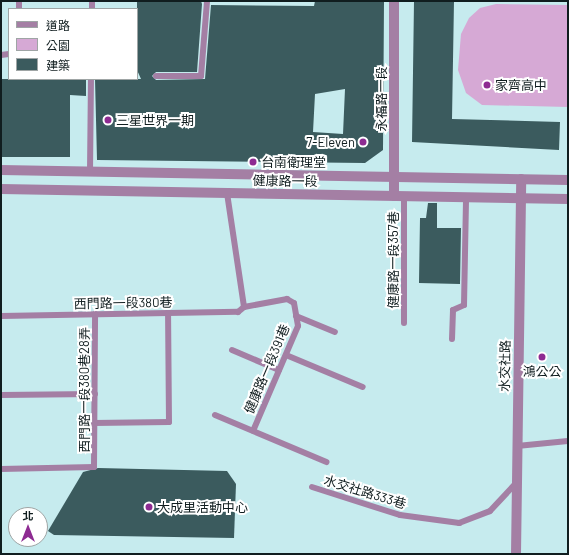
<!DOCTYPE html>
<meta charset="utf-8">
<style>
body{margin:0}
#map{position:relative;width:569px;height:555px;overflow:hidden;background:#c6ebee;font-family:Barlow,"Noto Sans TC",sans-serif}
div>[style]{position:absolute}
.green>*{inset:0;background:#d6a9d5}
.building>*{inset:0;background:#3b5b5e}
.service>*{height:6px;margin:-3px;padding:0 3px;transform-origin:3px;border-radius:3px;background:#a47fa4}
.minor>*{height:10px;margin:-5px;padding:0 5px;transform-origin:5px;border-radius:5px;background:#a47fa4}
.tertiary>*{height:10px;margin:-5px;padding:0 5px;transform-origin:5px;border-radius:5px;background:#a47fa4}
.dots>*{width:11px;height:11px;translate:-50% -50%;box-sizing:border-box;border:2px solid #fff;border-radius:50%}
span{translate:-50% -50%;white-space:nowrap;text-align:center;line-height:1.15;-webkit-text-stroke:4px #fff;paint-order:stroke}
.poi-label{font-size:13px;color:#101d1f}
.left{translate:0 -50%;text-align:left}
.right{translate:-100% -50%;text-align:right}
.street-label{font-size:13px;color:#101d1f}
.frame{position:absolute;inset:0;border:2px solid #101d1f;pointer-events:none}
.legend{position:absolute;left:8px;top:8px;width:130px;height:72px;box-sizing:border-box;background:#fff;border:1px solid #9fa5a5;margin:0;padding:5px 7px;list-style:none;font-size:12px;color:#101d1f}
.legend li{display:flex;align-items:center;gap:8px;height:20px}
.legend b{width:20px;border:1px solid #9fa5a5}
.north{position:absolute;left:8px;top:507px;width:40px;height:40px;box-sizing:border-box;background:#fff;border:1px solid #9fa5a5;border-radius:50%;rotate:0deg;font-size:11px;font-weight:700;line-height:16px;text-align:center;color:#101d1f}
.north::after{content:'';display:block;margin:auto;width:14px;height:18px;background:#8e2b92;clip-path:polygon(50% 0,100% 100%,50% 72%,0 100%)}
</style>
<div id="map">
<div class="green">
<i style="clip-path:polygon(496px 4px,568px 5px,568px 107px,482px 105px,466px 93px,458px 70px,461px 34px,469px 18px,480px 8px)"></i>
</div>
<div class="building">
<i style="clip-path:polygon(evenodd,137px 1px,201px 1px,202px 4px,197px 72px,156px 72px,152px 76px,156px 80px,205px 79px,211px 5px,314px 6px,315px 1px,384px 1px,383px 150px,365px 163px,97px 160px,95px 79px,141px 79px,137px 70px,137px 1px,345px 89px,343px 134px,313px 132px,315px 94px,345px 89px)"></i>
<i style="clip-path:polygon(414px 1px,454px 1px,452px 119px,560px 122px,559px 150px,412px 142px)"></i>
<i style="clip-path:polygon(2px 79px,86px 79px,86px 96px,70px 95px,70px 157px,2px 157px)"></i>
<i style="clip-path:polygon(428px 203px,437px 203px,437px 228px,461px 228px,460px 284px,419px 283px,420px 218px,426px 218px)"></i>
<i style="clip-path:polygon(98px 468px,227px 471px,236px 484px,234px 538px,54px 535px,48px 531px,83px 472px)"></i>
</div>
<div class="service">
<i style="left:19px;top:9px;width:8px;rotate:-90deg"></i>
<i style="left:92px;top:9px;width:8px;rotate:-90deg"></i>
<i style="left:1px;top:55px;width:8px;rotate:-7deg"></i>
<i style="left:156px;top:76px;width:45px"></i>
<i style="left:201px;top:76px;width:75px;rotate:-85.4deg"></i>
<i style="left:90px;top:172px;width:93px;rotate:-89.4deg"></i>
<i style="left:227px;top:193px;width:115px;rotate:81.5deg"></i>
<i style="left:244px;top:307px;width:44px;rotate:-10.5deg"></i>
<i style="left:287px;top:299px;width:8px;rotate:30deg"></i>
<i style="left:294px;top:303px;width:23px;rotate:80deg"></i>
<i style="left:298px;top:326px;width:114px;rotate:113.2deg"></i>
<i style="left:1px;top:316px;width:237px;rotate:-1deg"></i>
<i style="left:238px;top:312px;width:8px;rotate:-40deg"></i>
<i style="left:296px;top:316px;width:42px;rotate:22.3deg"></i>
<i style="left:404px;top:323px;width:127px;rotate:-90deg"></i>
<i style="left:452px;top:339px;width:29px;rotate:-88deg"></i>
<i style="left:453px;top:310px;width:12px;rotate:-24deg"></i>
<i style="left:464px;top:305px;width:108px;rotate:-88.9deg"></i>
<i style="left:232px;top:350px;width:51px;rotate:23.1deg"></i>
<i style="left:286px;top:355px;width:83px;rotate:22.6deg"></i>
<i style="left:1px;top:395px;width:94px;rotate:-0.6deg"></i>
<i style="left:215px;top:415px;width:121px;rotate:22.9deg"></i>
<i style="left:94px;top:423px;width:75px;rotate:-0.8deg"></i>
<i style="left:169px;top:422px;width:109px;rotate:-90.5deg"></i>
<i style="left:517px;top:446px;width:51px;rotate:-5.6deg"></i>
<i style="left:1px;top:469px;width:93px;rotate:-1.2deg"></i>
<i style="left:94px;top:467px;width:153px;rotate:-89.6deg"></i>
<i style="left:312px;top:487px;width:92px;rotate:17.7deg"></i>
<i style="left:400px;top:515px;width:60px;rotate:7.7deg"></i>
<i style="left:459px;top:523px;width:33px;rotate:-21deg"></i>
<i style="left:490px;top:511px;width:40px;rotate:-47deg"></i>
</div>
<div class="minor">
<i style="left:516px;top:554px;width:375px;rotate:-89.2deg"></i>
</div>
<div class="tertiary">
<i style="left:1px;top:170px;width:567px;rotate:1.01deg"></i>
<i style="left:1px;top:189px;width:567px;rotate:1.01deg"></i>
<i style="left:394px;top:196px;width:195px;rotate:-90deg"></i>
</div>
<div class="dots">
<i style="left:487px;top:85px;background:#8e2b92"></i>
<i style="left:108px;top:120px;background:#8e2b92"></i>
<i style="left:363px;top:142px;background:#8e2b92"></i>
<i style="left:253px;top:162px;background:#8e2b92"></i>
<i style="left:542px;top:357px;background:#8e2b92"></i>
<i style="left:149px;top:507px;background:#8e2b92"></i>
</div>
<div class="poi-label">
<span class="left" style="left:495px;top:85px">家齊高中</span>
<span class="left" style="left:116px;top:120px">三星世界一期</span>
<span class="right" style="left:355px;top:142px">7-Eleven</span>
<span class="left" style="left:261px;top:162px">台南衛理堂</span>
<span style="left:542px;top:371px">鴻公公</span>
<span class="left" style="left:157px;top:507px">大成里活動中心</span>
</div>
<div class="street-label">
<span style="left:381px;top:99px;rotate:-90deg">永福路一段</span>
<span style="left:285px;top:181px;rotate:1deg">健康路一段</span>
<span style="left:393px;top:260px;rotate:-90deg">健康路一段357巷</span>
<span style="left:123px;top:303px;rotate:-1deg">西門路一段380巷</span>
<span style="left:505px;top:366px;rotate:-89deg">水交社路</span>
<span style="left:267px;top:369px;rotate:-67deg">健康路一段391巷</span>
<span style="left:84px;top:390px;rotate:-90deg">西門路一段380巷28弄</span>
<span style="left:365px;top:492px;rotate:17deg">水交社路333巷</span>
</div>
<div class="frame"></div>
<ul class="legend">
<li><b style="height:5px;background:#a47fa4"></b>道路</li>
<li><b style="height:11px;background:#d6a9d5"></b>公園</li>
<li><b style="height:11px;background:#3b5b5e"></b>建築</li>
</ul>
<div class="north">北</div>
</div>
